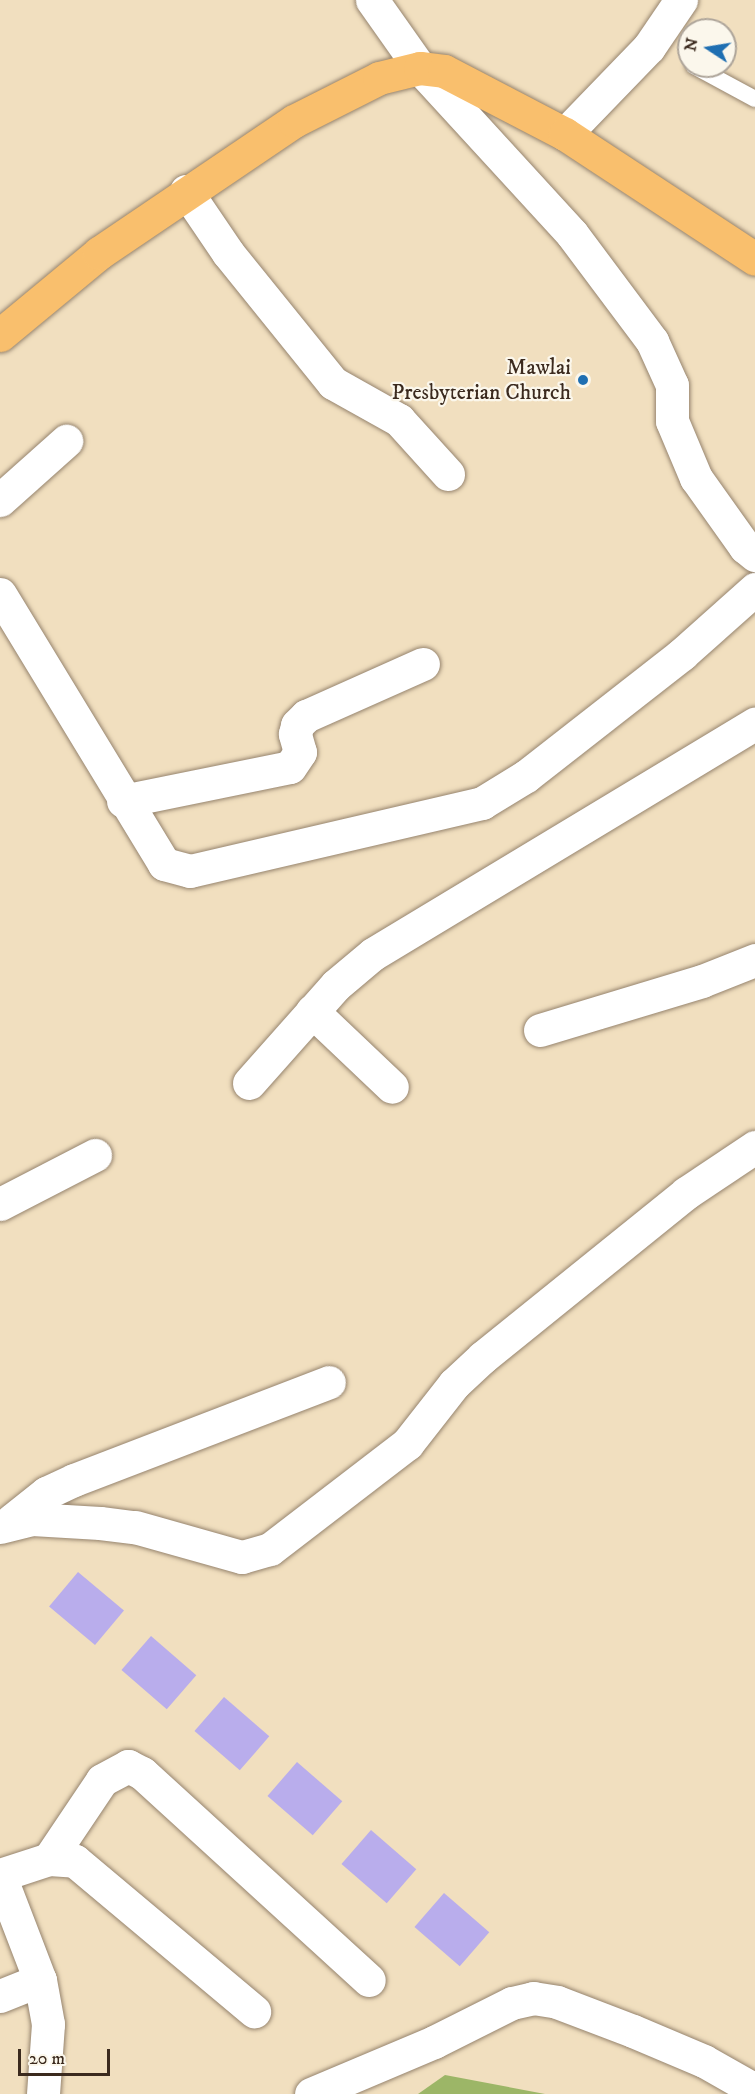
<!DOCTYPE html>
<style>
body{margin:0}
#map{position:relative;width:755px;height:2094px;overflow:hidden;background:#f1dfbf;font-family:"IM FELL DW Pica",serif}
div>[style]{position:absolute}
.forest>*{inset:0;background:#9cb667}
.building>*{inset:0;background:#b9adec;transform-origin:0 0}
.roads{filter:drop-shadow(0 0 2px #96846e) drop-shadow(0 0 2px #96846e)}
.service>*{height:16px;margin:-8px;padding:0 8px;transform-origin:8px;border-radius:8px;background:#fff}
.minor>*{height:33px;margin:-16.5px;padding:0 16.5px;transform-origin:16.5px;border-radius:16.5px;background:#fff}
.trunk>*{height:33px;margin:-16.5px;padding:0 16.5px;transform-origin:16.5px;border-radius:16.5px;background:#f9bf6d}
.dots>*{width:16px;height:16px;translate:-50% -50%;box-sizing:border-box;border:3px solid #fbf7ec;border-radius:50%}
span{translate:-50% -50%;white-space:nowrap;text-align:center;line-height:1.15;-webkit-text-stroke:4.5px #fbf7ec;paint-order:stroke}
.poi-label{font-size:22px;color:#3b2a1e}
.right{translate:-100% -50%;text-align:right}
.north{position:absolute;left:677px;top:18px;width:60px;height:60px;box-sizing:border-box;background:#fbf7ec;border:2px solid #aea59a;border-radius:50%;rotate:282deg;font-size:16px;font-weight:700;line-height:24px;text-align:center;color:#3b2a1e}
.north::after{content:'';display:block;margin:auto;width:21px;height:27px;background:#1f6fb2;clip-path:polygon(50% 0,100% 100%,50% 72%,0 100%)}
.scale{position:absolute;left:18px;top:2049px;width:92px;height:27px;box-sizing:border-box;border:3px solid #3b2a1e;border-top:0;padding-left:8px;font-size:18px;line-height:21px;white-space:nowrap;color:#3b2a1e;-webkit-text-stroke:4px #fbf7ec;paint-order:stroke}
</style>
<div id="map">
<div class="forest">
<i style="clip-path:polygon(445px 2075px,545px 2094px,418px 2094px)"></i>
</div>
<div class="building">
<i style="left:78px;top:1572px;width:60px;height:45px;rotate:40deg"></i>
<i style="left:151px;top:1636px;width:60px;height:45px;rotate:41deg"></i>
<i style="left:224px;top:1697px;width:60px;height:45px;rotate:41deg"></i>
<i style="left:297px;top:1762px;width:60px;height:45px;rotate:41deg"></i>
<i style="left:371px;top:1830px;width:60px;height:45px;rotate:41deg"></i>
<i style="left:444px;top:1893px;width:60px;height:45px;rotate:41deg"></i>
</div>
<div class="roads">
<div class="service">
<i style="left:694px;top:66px;width:69px;rotate:28.4deg"></i>
</div>
<div class="minor">
<i style="left:372px;top:0;width:83px;rotate:54.8deg"></i>
<i style="left:420px;top:68px;width:225px;rotate:47.5deg"></i>
<i style="left:572px;top:234px;width:134px;rotate:53.2deg"></i>
<i style="left:652px;top:341px;width:48px;rotate:65.6deg"></i>
<i style="left:672px;top:385px;width:36px;rotate:90deg"></i>
<i style="left:672px;top:421px;width:62px;rotate:67.2deg"></i>
<i style="left:696px;top:478px;width:85px;rotate:54.6deg"></i>
<i style="left:745px;top:547px;width:13px;rotate:39deg"></i>
<i style="left:565px;top:134px;width:121px;rotate:-46deg"></i>
<i style="left:649px;top:47px;width:57px;rotate:-55.8deg"></i>
<i style="left:186px;top:191px;width:75px;rotate:55.9deg"></i>
<i style="left:228px;top:253px;width:167px;rotate:51.1deg"></i>
<i style="left:333px;top:383px;width:76px;rotate:29.3deg"></i>
<i style="left:399px;top:420px;width:73px;rotate:47.8deg"></i>
<i style="left:0;top:500px;width:89px;rotate:-41.8deg"></i>
<i style="left:0;top:594px;width:316px;rotate:58.7deg"></i>
<i style="left:164px;top:864px;width:27px;rotate:15deg"></i>
<i style="left:190px;top:871px;width:300px;rotate:-13.1deg"></i>
<i style="left:482px;top:803px;width:52px;rotate:-31.5deg"></i>
<i style="left:526px;top:776px;width:198px;rotate:-38deg"></i>
<i style="left:682px;top:654px;width:98px;rotate:-41.7deg"></i>
<i style="left:123px;top:801px;width:170px;rotate:-11.5deg"></i>
<i style="left:290px;top:767px;width:18px;rotate:-56deg"></i>
<i style="left:300px;top:752px;width:19px;rotate:-106deg"></i>
<i style="left:295px;top:734px;width:9px;rotate:-77deg"></i>
<i style="left:297px;top:725px;width:13px;rotate:-45deg"></i>
<i style="left:306px;top:716px;width:128px;rotate:-24deg"></i>
<i style="left:312px;top:1011px;width:110px;rotate:43.5deg"></i>
<i style="left:540px;top:1030px;width:169px;rotate:-16.8deg"></i>
<i style="left:702px;top:981px;width:57px;rotate:-21.6deg"></i>
<i style="left:249px;top:1083px;width:131px;rotate:-48.4deg"></i>
<i style="left:336px;top:985px;width:48px;rotate:-40deg"></i>
<i style="left:373px;top:954px;width:446px;rotate:-31.1deg"></i>
<i style="left:0;top:1204px;width:107px;rotate:-27.3deg"></i>
<i style="left:11px;top:1521px;width:45px;rotate:-38.7deg"></i>
<i style="left:46px;top:1493px;width:31px;rotate:-25deg"></i>
<i style="left:74px;top:1480px;width:273px;rotate:-21deg"></i>
<i style="left:0;top:1527px;width:33px;rotate:-14deg"></i>
<i style="left:32px;top:1519px;width:68px;rotate:3.4deg"></i>
<i style="left:100px;top:1523px;width:35px;rotate:7deg"></i>
<i style="left:135px;top:1527px;width:111px;rotate:15.7deg"></i>
<i style="left:242px;top:1557px;width:29px;rotate:-16deg"></i>
<i style="left:270px;top:1549px;width:173px;rotate:-37.5deg"></i>
<i style="left:407px;top:1444px;width:76px;rotate:-51.9deg"></i>
<i style="left:454px;top:1384px;width:40px;rotate:-43deg"></i>
<i style="left:483px;top:1357px;width:261px;rotate:-38.9deg"></i>
<i style="left:686px;top:1193px;width:83px;rotate:-33.7deg"></i>
<i style="left:49px;top:1859px;width:95px;rotate:-56.1deg"></i>
<i style="left:102px;top:1780px;width:30px;rotate:-28deg"></i>
<i style="left:128px;top:1766px;width:16px;rotate:27deg"></i>
<i style="left:142px;top:1773px;width:307px;rotate:42.4deg"></i>
<i style="left:0;top:1875px;width:52px;rotate:-18.1deg"></i>
<i style="left:49px;top:1859px;width:26px;rotate:4deg"></i>
<i style="left:75px;top:1861px;width:234px;rotate:40deg"></i>
<i style="left:0;top:1876px;width:111px;rotate:69deg"></i>
<i style="left:40px;top:1980px;width:45px;rotate:79.7deg"></i>
<i style="left:48px;top:2024px;width:70px;rotate:94.1deg"></i>
<i style="left:0;top:1996px;width:43px;rotate:-21.8deg"></i>
<i style="left:311px;top:2094px;width:134px;rotate:-22.9deg"></i>
<i style="left:434px;top:2042px;width:87px;rotate:-26.6deg"></i>
<i style="left:512px;top:2003px;width:22px;rotate:-13deg"></i>
<i style="left:533px;top:1998px;width:24px;rotate:9deg"></i>
<i style="left:557px;top:2002px;width:81px;rotate:20.9deg"></i>
<i style="left:633px;top:2031px;width:77px;rotate:22.9deg"></i>
<i style="left:704px;top:2061px;width:59px;rotate:29.6deg"></i>
</div>
<div class="trunk">
<i style="left:0;top:335px;width:129px;rotate:-39.6deg"></i>
<i style="left:99px;top:253px;width:235px;rotate:-34.1deg"></i>
<i style="left:294px;top:121px;width:95px;rotate:-26.8deg"></i>
<i style="left:379px;top:78px;width:42px;rotate:-13.7deg"></i>
<i style="left:420px;top:68px;width:24px;rotate:7deg"></i>
<i style="left:444px;top:71px;width:136px;rotate:27.5deg"></i>
<i style="left:565px;top:134px;width:227px;rotate:33.3deg"></i>
</div>
</div>
<div class="dots">
<i style="left:583px;top:380px;background:#1f6fb2"></i>
</div>
<div class="poi-label">
<span class="right" style="left:571px;top:380px">Mawlai<br>Presbyterian Church</span>
</div>
<div class="north">N</div>
<div class="scale">20 m</div>
</div>
